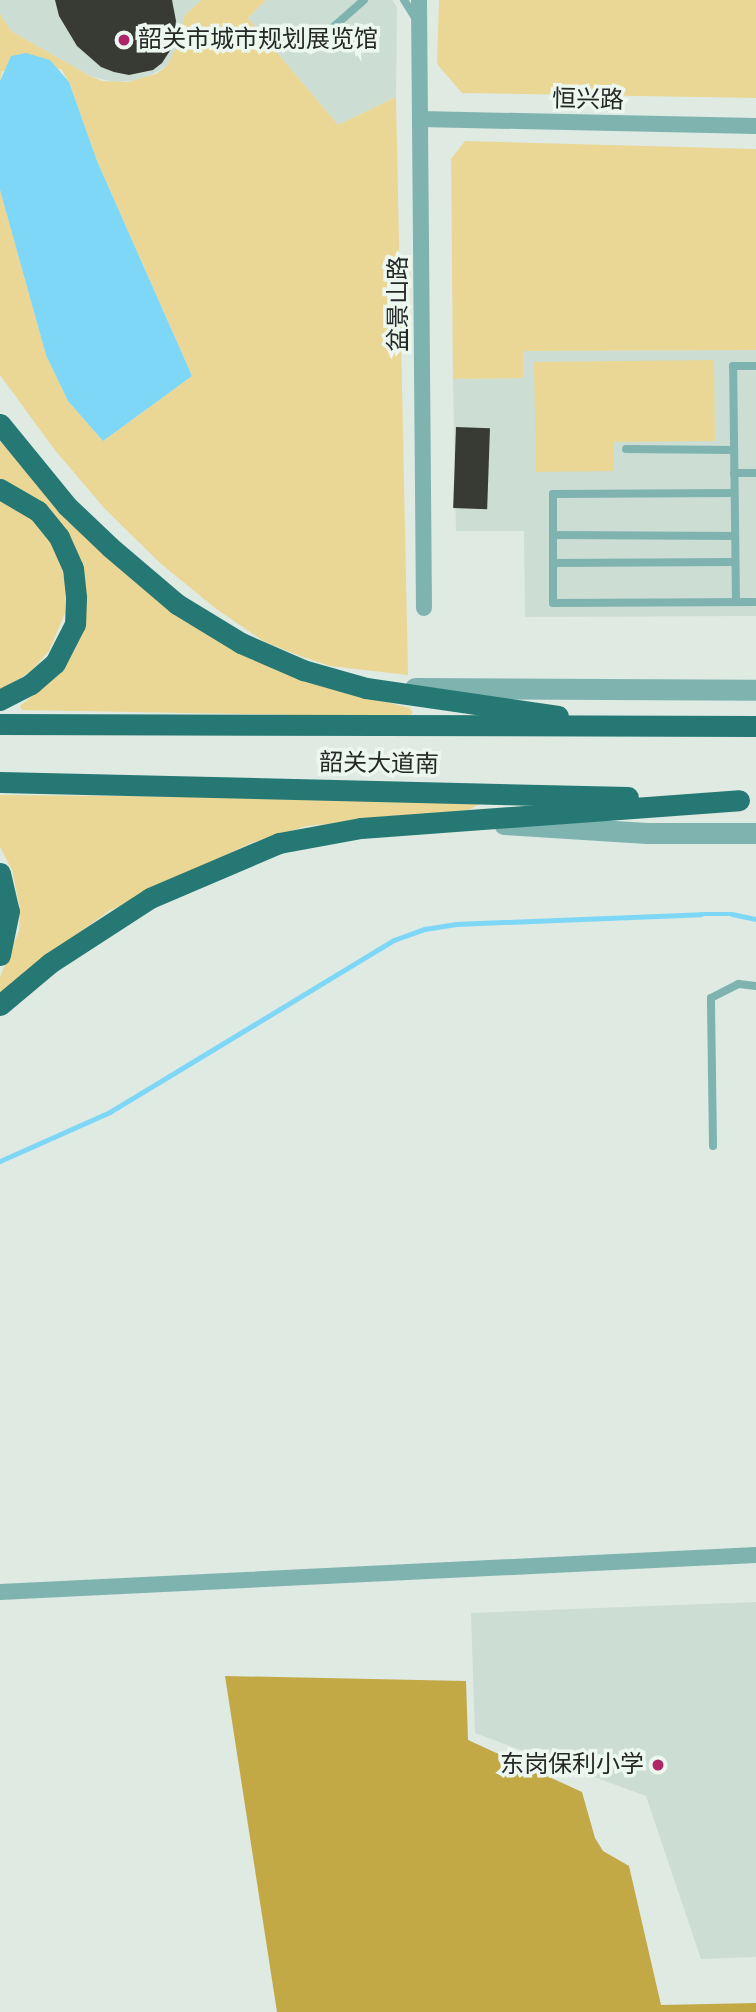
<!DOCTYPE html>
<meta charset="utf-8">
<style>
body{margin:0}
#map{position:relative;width:756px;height:2012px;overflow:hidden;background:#dfeae3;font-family:"Nunito Sans","Noto Sans SC",sans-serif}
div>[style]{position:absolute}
.built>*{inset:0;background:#ccddd3}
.green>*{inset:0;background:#ead795}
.forest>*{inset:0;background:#c3a846}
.water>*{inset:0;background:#7ed7f7}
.stream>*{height:4.5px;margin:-2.25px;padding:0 2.25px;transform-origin:2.25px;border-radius:2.25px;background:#7ed7f7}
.building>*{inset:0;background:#383b33;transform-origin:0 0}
.service>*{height:8px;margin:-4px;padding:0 4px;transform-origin:4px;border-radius:4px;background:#7fb3b0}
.minor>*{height:16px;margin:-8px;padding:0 8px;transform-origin:8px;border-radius:8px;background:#7fb3b0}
.tertiary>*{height:21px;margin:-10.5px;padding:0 10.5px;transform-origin:10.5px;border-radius:10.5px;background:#7fb3b0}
.trunk>*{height:21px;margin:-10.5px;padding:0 10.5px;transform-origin:10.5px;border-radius:10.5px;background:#257874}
.dots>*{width:19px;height:19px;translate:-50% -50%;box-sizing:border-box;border:4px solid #ecf7f0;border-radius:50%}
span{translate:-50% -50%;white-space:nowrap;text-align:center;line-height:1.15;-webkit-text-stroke:7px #ecf7f0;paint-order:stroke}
.poi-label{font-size:24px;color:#252926}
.left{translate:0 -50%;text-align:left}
.right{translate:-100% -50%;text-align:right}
.street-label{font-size:24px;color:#252926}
</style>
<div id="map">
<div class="built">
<i style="clip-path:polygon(0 0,202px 0,184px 16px,180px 42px,167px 66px,142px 80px,114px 82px,90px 76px,11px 31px,0 14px)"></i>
<i style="clip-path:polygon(266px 0,392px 0,397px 7px,396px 97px,338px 125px,248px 18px)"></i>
<i style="clip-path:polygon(756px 350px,756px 616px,525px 617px,524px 531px,456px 531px,453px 379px,523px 378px,523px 351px)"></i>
<i style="clip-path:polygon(756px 1602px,756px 1957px,701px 1959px,646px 1796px,475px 1733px,471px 1613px)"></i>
</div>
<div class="green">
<i style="clip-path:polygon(202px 0,266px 0,248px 18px,338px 125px,396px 97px,408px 675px,330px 666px,300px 656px,265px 642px,215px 608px,160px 563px,105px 509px,54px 449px,0 375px,0 190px,46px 355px,68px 401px,103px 441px,192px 376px,97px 161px,69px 82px,61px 69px,2px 71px,0 81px,0 14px,11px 31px,90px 76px,102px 81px,128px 82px,156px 74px,167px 66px,179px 42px,184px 16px)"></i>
<i style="clip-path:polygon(439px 0,756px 0,756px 98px,462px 93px,437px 64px)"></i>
<i style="clip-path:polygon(465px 141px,756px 149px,756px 350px,523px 351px,523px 378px,453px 379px,451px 159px)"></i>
<i style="clip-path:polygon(714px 360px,715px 441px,613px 442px,614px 471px,536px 472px,534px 362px)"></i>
<i style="clip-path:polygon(0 441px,62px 513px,145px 589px,355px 694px,410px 708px,413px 713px,407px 717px,22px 710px,20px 706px,59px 673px,76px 648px,81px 631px,80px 566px,0 480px)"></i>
<i style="clip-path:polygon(0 498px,33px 518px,57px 551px,66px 585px,65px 613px,49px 651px,31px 671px,0 691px)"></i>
<i style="clip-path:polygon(0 795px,467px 799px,479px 804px,469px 810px,307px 826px,251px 843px,109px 911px,33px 966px,0 994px,0 977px,19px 931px,20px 909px,12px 870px,0 847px)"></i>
</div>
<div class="forest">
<i style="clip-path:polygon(225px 1676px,466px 1681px,468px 1740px,582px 1792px,595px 1838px,603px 1851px,629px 1866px,661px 2005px,756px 2003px,756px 2012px,277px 2012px)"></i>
</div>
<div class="water">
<i style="clip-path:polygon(26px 53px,50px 60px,69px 82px,97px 161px,192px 376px,103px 441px,68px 401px,46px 355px,0 190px,0 81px,11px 56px)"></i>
</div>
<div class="stream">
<i style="left:0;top:1161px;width:120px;rotate:-24deg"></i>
<i style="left:110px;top:1112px;width:332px;rotate:-31.2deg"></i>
<i style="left:394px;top:940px;width:33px;rotate:-20deg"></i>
<i style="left:425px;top:929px;width:31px;rotate:-9deg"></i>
<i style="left:456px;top:924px;width:245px;rotate:-2.3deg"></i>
<i style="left:701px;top:914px;width:31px"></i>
<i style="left:732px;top:914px;width:25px;rotate:12deg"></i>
</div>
<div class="building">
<i style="clip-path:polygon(55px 0,172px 0,176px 21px,173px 46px,162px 63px,153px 70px,129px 75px,114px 72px,101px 67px,77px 46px,59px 16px)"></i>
<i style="left:456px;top:427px;width:34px;height:81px;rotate:2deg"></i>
</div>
<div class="service">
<i style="left:404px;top:0;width:22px;rotate:58deg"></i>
<i style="left:322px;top:37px;width:56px;rotate:-41.4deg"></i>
<i style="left:626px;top:449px;width:108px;rotate:0.5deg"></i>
<i style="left:734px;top:473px;width:22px"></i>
<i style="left:734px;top:493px;width:181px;rotate:179.7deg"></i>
<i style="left:553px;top:494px;width:109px;rotate:90deg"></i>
<i style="left:553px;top:603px;width:203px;rotate:-0.3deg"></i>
<i style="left:553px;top:535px;width:182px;rotate:0.3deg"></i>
<i style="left:553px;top:563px;width:182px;rotate:-0.3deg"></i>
<i style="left:736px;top:602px;width:236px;rotate:-90.7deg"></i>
<i style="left:733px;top:366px;width:23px"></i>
<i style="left:713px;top:1146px;width:148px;rotate:-90.8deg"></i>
<i style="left:711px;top:998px;width:31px;rotate:-27deg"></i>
<i style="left:739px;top:984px;width:17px;rotate:7deg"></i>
</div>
<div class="minor">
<i style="left:419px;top:0;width:608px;rotate:89.53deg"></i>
<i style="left:420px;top:119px;width:336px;rotate:1.2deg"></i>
<i style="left:0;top:1592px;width:757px;rotate:-2.8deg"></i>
</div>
<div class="tertiary">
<i style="left:415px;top:688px;width:341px;rotate:0.3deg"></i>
<i style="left:504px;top:824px;width:143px;rotate:3.6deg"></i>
<i style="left:647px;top:833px;width:109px"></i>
</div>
<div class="trunk">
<i style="left:0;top:424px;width:106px;rotate:50.7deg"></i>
<i style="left:67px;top:506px;width:59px;rotate:43.6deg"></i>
<i style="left:110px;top:547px;width:88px;rotate:40.4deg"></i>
<i style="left:177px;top:604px;width:75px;rotate:31.4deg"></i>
<i style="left:241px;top:643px;width:68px;rotate:23.5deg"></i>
<i style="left:303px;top:670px;width:66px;rotate:15.9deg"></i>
<i style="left:366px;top:688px;width:194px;rotate:8.3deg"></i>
<i style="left:0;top:489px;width:44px;rotate:30.1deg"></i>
<i style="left:38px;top:511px;width:33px;rotate:51deg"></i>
<i style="left:59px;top:537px;width:34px;rotate:66deg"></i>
<i style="left:73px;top:568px;width:30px;rotate:84deg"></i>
<i style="left:76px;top:598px;width:26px;rotate:92deg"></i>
<i style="left:75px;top:624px;width:44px;rotate:117.1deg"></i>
<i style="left:55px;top:663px;width:32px;rotate:139deg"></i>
<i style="left:31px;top:684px;width:35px;rotate:153deg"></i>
<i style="left:0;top:724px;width:756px;rotate:0.15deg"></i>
<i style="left:0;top:782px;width:628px;rotate:1.37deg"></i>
<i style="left:0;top:873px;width:39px;rotate:77deg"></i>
<i style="left:9px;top:911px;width:45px;rotate:101.6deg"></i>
<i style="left:0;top:1005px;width:65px;rotate:-40deg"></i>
<i style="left:50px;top:963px;width:119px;rotate:-33deg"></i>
<i style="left:150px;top:898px;width:140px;rotate:-23.1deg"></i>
<i style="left:279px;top:843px;width:83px;rotate:-10.4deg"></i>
<i style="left:361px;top:828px;width:379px;rotate:-4.2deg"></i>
</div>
<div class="dots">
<i style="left:124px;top:40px;background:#ae2668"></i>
<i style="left:658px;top:1765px;background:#ae2668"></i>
</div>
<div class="poi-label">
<span class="left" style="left:138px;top:40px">韶关市城市规划展览馆</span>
<span class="right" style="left:644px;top:1765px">东岗保利小学</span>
</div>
<div class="street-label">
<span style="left:588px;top:100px;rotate:1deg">恒兴路</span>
<span style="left:399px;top:304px;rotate:-90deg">盆景山路</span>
<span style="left:379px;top:764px;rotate:1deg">韶关大道南</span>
</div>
</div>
